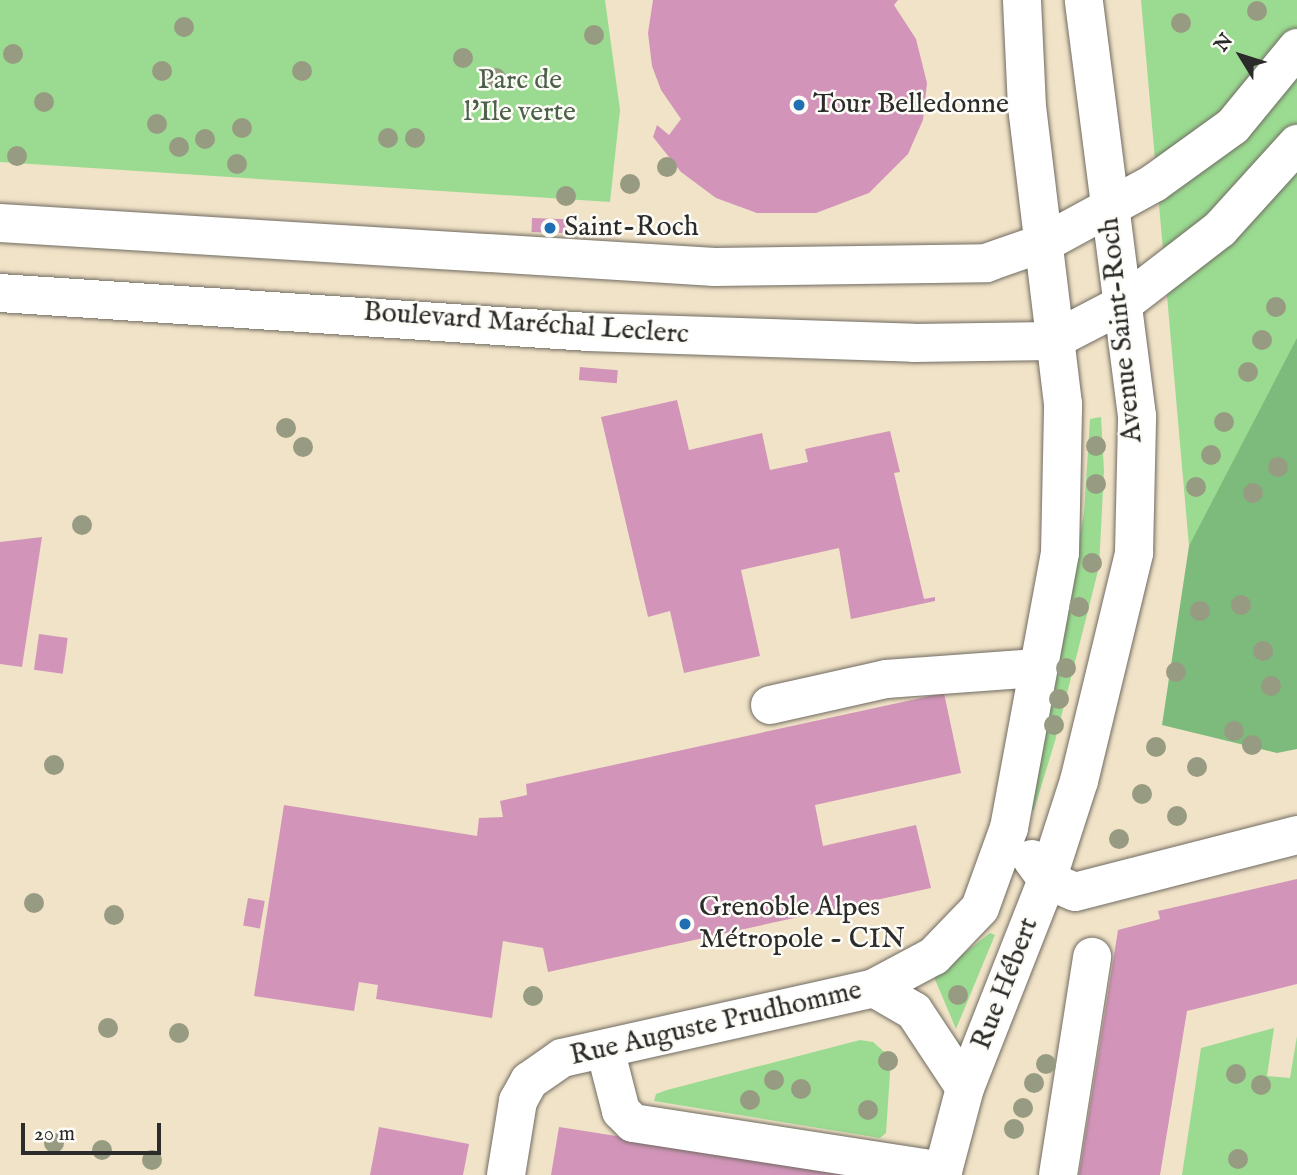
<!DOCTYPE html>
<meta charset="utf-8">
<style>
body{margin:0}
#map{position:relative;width:1297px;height:1175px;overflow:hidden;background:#f1e3c7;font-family:"IM FELL English",serif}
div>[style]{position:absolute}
.green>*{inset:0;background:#9bdb91}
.forest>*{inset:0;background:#7cbb7b}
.building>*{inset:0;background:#d295b9;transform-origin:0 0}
.roads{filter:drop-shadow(0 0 2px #706b62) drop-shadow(0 0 2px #706b62)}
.minor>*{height:38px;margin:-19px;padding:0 19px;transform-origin:19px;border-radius:19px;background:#fff}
.major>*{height:38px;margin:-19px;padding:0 19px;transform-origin:19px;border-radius:19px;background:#fff}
.trees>*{width:20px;height:20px;margin:-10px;border-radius:50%;background:#979b82}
.dots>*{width:19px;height:19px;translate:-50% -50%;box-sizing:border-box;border:4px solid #fdfcf7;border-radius:50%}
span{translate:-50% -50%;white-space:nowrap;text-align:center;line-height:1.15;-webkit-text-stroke:5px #fdfcf7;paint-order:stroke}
.park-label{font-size:28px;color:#4d604a}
.poi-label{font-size:28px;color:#2b2b2b}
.left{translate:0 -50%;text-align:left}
.street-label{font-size:28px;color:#2b2b2b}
.north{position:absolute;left:1206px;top:21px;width:70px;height:70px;-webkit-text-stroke:5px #fdfcf7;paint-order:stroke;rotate:308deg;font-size:19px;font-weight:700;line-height:28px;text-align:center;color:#2b2b2b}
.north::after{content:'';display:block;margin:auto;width:24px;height:32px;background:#2b2b2b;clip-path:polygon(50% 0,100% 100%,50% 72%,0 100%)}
.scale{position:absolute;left:21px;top:1123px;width:140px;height:32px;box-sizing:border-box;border:4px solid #2b2b2b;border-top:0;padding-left:9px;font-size:21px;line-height:24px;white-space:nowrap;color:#2b2b2b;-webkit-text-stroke:5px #fdfcf7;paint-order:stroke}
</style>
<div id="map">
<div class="green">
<i style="clip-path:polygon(0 0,605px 0,620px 110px,610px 202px,0 162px)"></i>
<i style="clip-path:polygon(1141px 0,1297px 0,1297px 598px,1189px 622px,1189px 546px)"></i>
<i style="clip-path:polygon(1101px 417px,1104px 471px,1099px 567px,1055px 741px,1034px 810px,1028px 812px,1084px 513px,1090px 419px)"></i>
<i style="clip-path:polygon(990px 933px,995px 935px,956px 1029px,934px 977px)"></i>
<i style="clip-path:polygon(1274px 1028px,1267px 1076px,1290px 1078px,1297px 1036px,1297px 1175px,1182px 1175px,1201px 1048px)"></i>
<i style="clip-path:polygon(860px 1040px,873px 1042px,891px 1058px,886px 1133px,880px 1138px,654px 1101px,656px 1094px,667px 1090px)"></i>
</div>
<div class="forest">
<i style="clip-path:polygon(1297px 338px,1297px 749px,1277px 753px,1162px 725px,1189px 546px)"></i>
</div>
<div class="building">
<i style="clip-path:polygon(653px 0,898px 0,894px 5px,916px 39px,927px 83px,923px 120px,908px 154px,869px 193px,816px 213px,757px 213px,716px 198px,681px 172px,653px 137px,657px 125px,669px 135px,681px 119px,661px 90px,652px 66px,648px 33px)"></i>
<i style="left:532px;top:218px;width:36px;height:14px;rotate:2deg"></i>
<i style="left:580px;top:367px;width:38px;height:13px;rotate:5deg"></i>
<i style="clip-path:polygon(677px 400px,689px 450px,762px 433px,770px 470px,808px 462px,805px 449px,890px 431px,900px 472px,894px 473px,924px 599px,935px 597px,935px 601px,851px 619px,839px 548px,741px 570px,760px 656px,684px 673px,670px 611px,648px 617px,601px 417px)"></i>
<i style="clip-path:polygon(42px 537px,22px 667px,0 664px,0 542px)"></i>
<i style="left:39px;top:634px;width:29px;height:36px;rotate:8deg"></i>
<i style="clip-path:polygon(944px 693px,961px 773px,815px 805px,823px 846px,916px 825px,931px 888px,548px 972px,543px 948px,503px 941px,492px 1018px,376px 999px,378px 985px,359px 982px,354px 1011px,254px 996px,284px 805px,477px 836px,479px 818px,503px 817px,500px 801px,527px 795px,526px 784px)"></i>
<i style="clip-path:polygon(1297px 879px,1297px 984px,1187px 1011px,1160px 1175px,1079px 1175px,1118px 930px,1160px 919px,1158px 911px)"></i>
<i style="left:248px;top:898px;width:17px;height:28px;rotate:10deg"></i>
<i style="clip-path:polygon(379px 1127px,469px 1144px,463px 1175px,370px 1175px)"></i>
<i style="clip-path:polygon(559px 1127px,858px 1174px,858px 1175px,551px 1175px)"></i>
</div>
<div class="roads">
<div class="minor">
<i style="left:770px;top:705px;width:119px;rotate:-12.6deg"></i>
<i style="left:886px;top:679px;width:151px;rotate:-4.2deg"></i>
<i style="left:1032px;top:859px;width:26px;rotate:54deg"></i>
<i style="left:1047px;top:880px;width:30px;rotate:23deg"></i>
<i style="left:1075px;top:892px;width:229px;rotate:-14.4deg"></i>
<i style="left:874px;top:988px;width:46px;rotate:29.9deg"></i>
<i style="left:914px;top:1011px;width:92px;rotate:56.5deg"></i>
<i style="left:605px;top:1049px;width:64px;rotate:75.5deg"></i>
<i style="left:621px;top:1111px;width:17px;rotate:45deg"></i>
<i style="left:633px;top:1123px;width:314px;rotate:8.8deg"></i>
<i style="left:506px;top:1175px;width:75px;rotate:-80.8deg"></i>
<i style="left:518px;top:1101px;width:23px;rotate:-61deg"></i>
<i style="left:529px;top:1081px;width:40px;rotate:-34.9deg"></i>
<i style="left:562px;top:1058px;width:320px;rotate:-12.6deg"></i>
<i style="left:874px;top:988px;width:68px;rotate:-28.1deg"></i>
<i style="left:934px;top:956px;width:66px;rotate:-46.2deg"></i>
<i style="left:980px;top:908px;width:85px;rotate:-70.1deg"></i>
<i style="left:1009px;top:828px;width:280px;rotate:-79.5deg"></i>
<i style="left:1060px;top:553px;width:149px;rotate:-88.8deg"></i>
<i style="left:1063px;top:404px;width:299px;rotate:-96.9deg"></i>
<i style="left:1027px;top:107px;width:107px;rotate:-92.7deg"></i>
<i style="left:942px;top:1175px;width:90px;rotate:-75.2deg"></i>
<i style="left:965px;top:1088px;width:224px;rotate:-68.5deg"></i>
<i style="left:1047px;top:880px;width:104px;rotate:-72.1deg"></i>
<i style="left:1079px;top:781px;width:235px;rotate:-76.4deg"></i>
<i style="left:1134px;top:553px;width:137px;rotate:-88.7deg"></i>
<i style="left:1137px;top:416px;width:419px;rotate:-97.3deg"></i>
<i style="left:1058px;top:1175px;width:221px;rotate:-81.1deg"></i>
</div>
<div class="major">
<i style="left:0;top:223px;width:716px;rotate:3.52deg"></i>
<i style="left:715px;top:267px;width:271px;rotate:-0.8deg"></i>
<i style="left:986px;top:263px;width:64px;rotate:-19.3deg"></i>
<i style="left:1046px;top:242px;width:123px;rotate:-28.6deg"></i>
<i style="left:1154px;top:183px;width:97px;rotate:-35.8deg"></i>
<i style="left:1233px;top:126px;width:101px;rotate:-50.6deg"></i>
<i style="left:0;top:293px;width:589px;rotate:3.79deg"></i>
<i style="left:588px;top:332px;width:326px;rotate:1.9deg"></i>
<i style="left:914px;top:343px;width:138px;rotate:-0.8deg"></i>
<i style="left:1052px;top:341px;width:80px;rotate:-27.5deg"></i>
<i style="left:1123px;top:304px;width:123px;rotate:-37.7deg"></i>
<i style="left:1220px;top:229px;width:115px;rotate:-47.8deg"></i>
</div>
</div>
<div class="trees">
<i style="left:1257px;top:11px"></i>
<i style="left:1181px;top:23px"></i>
<i style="left:184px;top:27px"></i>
<i style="left:594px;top:35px"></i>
<i style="left:13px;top:54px"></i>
<i style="left:463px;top:58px"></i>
<i style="left:162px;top:71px"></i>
<i style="left:302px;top:71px"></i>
<i style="left:496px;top:78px"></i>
<i style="left:44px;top:102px"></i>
<i style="left:157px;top:124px"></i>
<i style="left:242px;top:128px"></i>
<i style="left:388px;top:138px"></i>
<i style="left:415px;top:138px"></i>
<i style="left:205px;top:139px"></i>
<i style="left:179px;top:147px"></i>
<i style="left:17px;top:156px"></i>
<i style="left:237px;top:164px"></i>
<i style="left:667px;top:167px"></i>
<i style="left:630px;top:184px"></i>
<i style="left:566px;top:196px"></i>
<i style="left:1276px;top:307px"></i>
<i style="left:1262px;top:340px"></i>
<i style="left:1248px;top:372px"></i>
<i style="left:1224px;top:422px"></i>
<i style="left:286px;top:428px"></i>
<i style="left:1096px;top:446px"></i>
<i style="left:303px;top:447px"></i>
<i style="left:1211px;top:455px"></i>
<i style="left:1278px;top:467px"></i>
<i style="left:1096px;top:484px"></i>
<i style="left:1196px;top:487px"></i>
<i style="left:1253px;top:493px"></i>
<i style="left:82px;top:525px"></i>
<i style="left:1092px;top:563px"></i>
<i style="left:1241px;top:605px"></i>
<i style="left:1079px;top:607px"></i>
<i style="left:1200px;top:611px"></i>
<i style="left:1263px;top:651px"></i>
<i style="left:1066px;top:668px"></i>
<i style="left:1176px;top:672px"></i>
<i style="left:1271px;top:686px"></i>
<i style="left:1059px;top:699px"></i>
<i style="left:1054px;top:725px"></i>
<i style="left:1234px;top:731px"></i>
<i style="left:1252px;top:745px"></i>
<i style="left:1156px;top:747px"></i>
<i style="left:54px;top:765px"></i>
<i style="left:1197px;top:767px"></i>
<i style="left:1142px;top:794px"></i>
<i style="left:1177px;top:816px"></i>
<i style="left:1119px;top:839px"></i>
<i style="left:34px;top:903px"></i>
<i style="left:114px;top:915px"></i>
<i style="left:958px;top:995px"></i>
<i style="left:533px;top:996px"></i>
<i style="left:108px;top:1028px"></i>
<i style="left:179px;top:1033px"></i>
<i style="left:888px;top:1061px"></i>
<i style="left:1046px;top:1064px"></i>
<i style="left:1236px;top:1074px"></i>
<i style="left:774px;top:1080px"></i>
<i style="left:1034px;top:1083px"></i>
<i style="left:1261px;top:1085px"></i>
<i style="left:801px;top:1089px"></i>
<i style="left:750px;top:1100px"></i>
<i style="left:1023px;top:1108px"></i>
<i style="left:868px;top:1110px"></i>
<i style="left:1014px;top:1129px"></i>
<i style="left:54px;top:1143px"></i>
<i style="left:102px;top:1150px"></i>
<i style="left:1238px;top:1159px"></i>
<i style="left:152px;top:1160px"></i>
</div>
<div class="dots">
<i style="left:799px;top:105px;background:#1f6fb2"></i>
<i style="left:550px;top:228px;background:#1f6fb2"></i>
<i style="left:685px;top:924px;background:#1f6fb2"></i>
</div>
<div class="park-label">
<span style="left:520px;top:97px">Parc de<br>l'Ile verte</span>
</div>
<div class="poi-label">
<span class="left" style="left:813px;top:105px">Tour Belledonne</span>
<span class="left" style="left:564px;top:228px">Saint-Roch</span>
<span class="left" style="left:699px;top:924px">Grenoble Alpes<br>Métropole - CIN</span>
</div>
<div class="street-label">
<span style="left:526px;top:324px;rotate:4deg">Boulevard Maréchal Leclerc</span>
<span style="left:1122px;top:330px;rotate:-96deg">Avenue Saint-Roch</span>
<span style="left:1006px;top:984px;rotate:-69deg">Rue Hébert</span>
<span style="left:716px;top:1024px;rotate:-13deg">Rue Auguste Prudhomme</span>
</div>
<div class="north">N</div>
<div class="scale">20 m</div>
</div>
